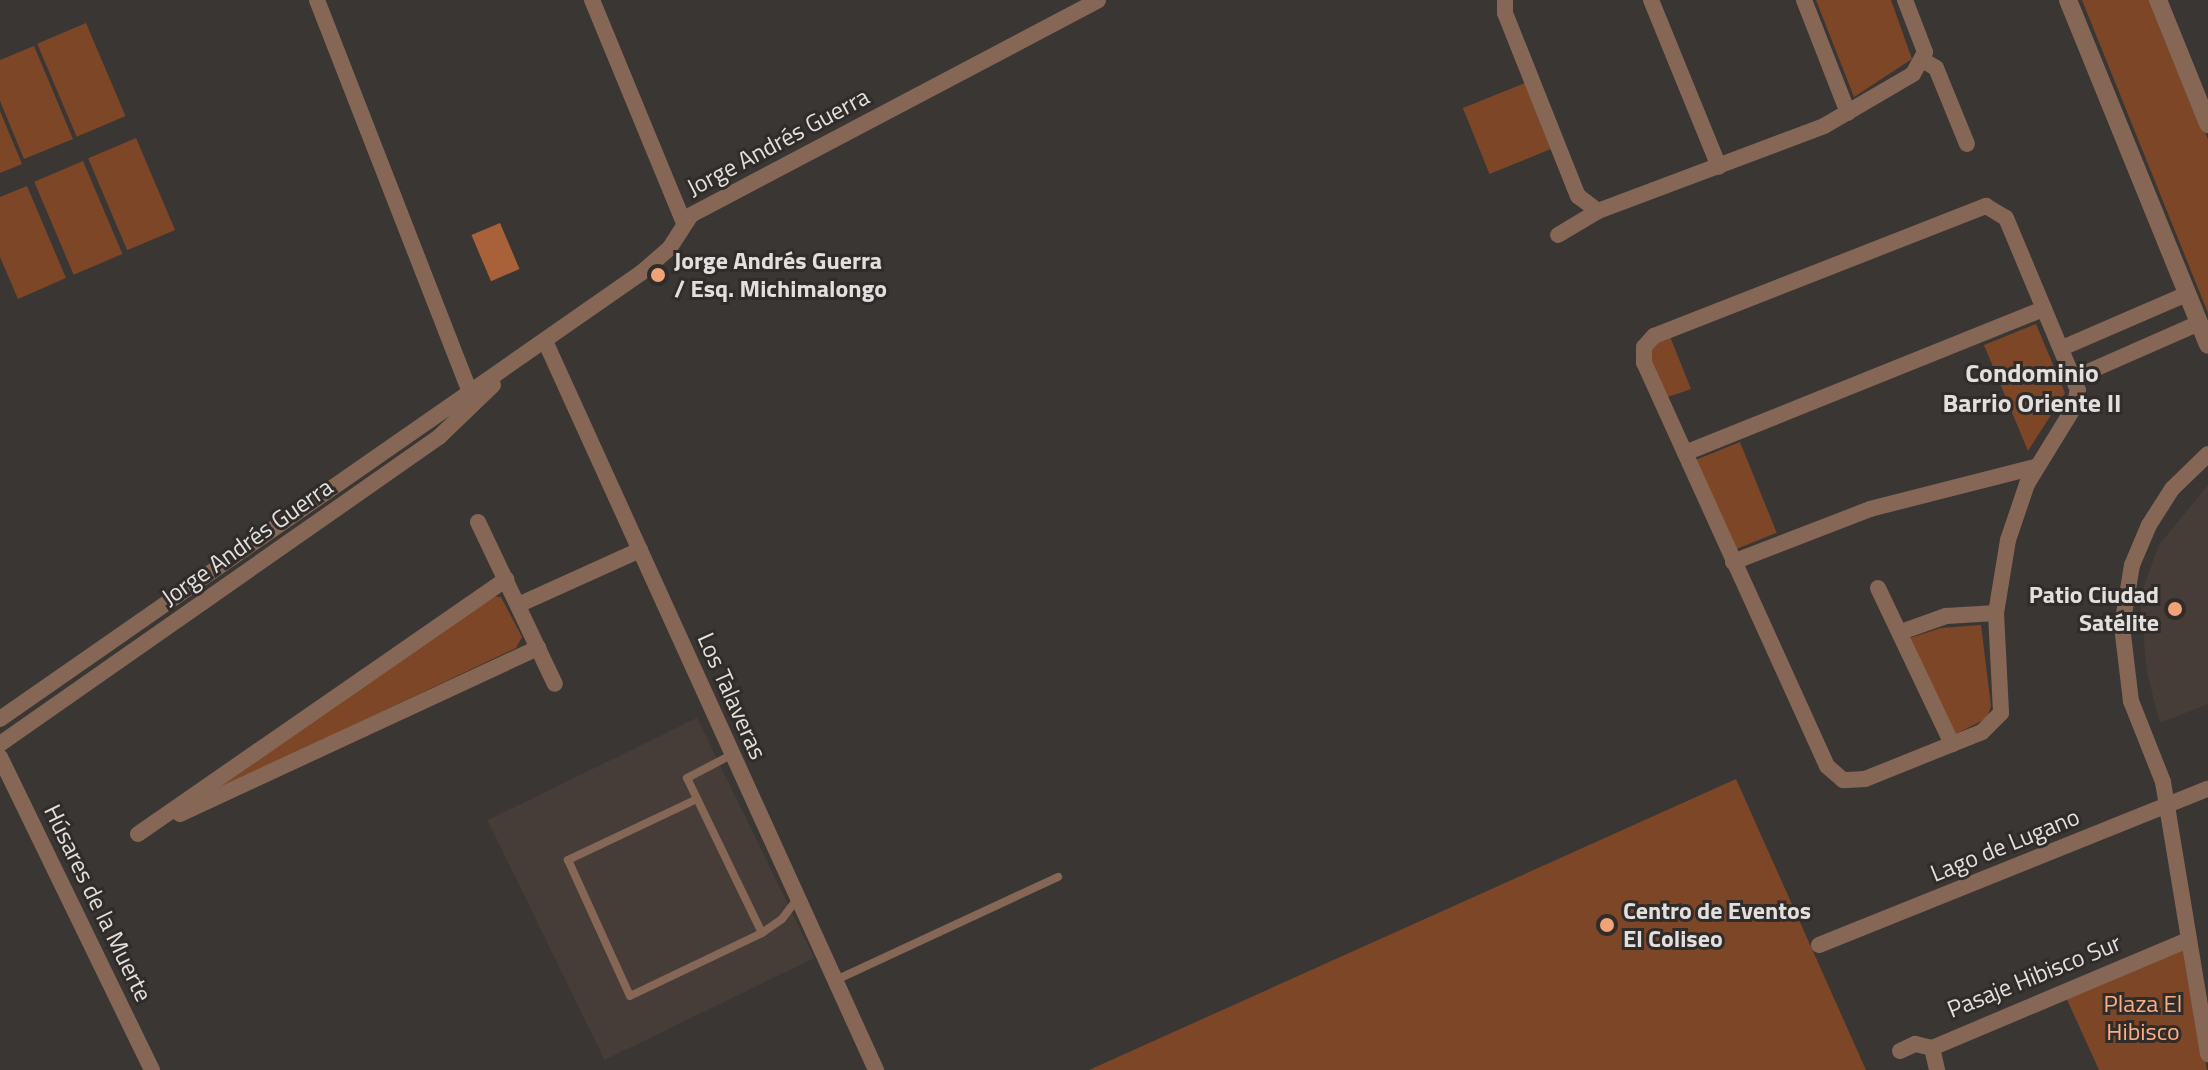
<!DOCTYPE html>
<meta charset="utf-8">
<style>
body{margin:0}
#map{position:relative;width:2208px;height:1070px;overflow:hidden;background:#3a3634;font-family:"Titillium Web",sans-serif}
div>[style]{position:absolute}
.built>*{inset:0;background:#473d38;transform-origin:0 0}
.green>*{inset:0;background:#7d4626;transform-origin:0 0}
.water>*{inset:0;background:#a96139;transform-origin:0 0}
.service>*{height:8px;margin:-4px;padding:0 4px;transform-origin:4px;border-radius:4px;background:#866655}
.minor>*{height:16px;margin:-8px;padding:0 8px;transform-origin:8px;border-radius:8px;background:#866655}
.tertiary>*{height:18px;margin:-9px;padding:0 9px;transform-origin:9px;border-radius:9px;background:#866655}
.dots>*{width:22px;height:22px;translate:-50% -50%;box-sizing:border-box;border:4px solid #302c2a;border-radius:50%}
span{translate:-50% -50%;white-space:nowrap;text-align:center;line-height:1.15;-webkit-text-stroke:6px #302c2a;paint-order:stroke}
.street-label{font-size:24px;color:#e2dfde}
.poi-label{font-size:24px;color:#e2dfde;font-weight:700}
.left{translate:0 -50%;text-align:left}
.right{translate:-100% -50%;text-align:right}
.park-label{font-size:24px;color:#fead83}
.neighbourhood-label{font-size:26px;color:#e2dfde;font-weight:700}
</style>
<div id="map">
<div class="built">
<i style="clip-path:polygon(2208px 485px,2208px 704px,2160px 723px,2147px 673px,2140px 597px,2159px 545px)"></i>
<i style="left:697px;top:718px;width:267px;height:233px;rotate:64deg"></i>
</div>
<div class="green">
<i style="clip-path:polygon(1816px 0,1891px 0,1912px 59px,1854px 97px)"></i>
<i style="clip-path:polygon(2082px 0,2152px 0,2208px 139px,2208px 313px)"></i>
<i style="left:86px;top:23px;width:101px;height:53px;rotate:67deg"></i>
<i style="clip-path:polygon(34px 46px,73px 139px,24px 159px,0 101px,0 60px)"></i>
<i style="left:1525px;top:83px;width:71px;height:67px;rotate:68deg"></i>
<i style="clip-path:polygon(0 111px,22px 164px,0 173px)"></i>
<i style="left:136px;top:138px;width:100px;height:52px;rotate:67deg"></i>
<i style="left:83px;top:161px;width:101px;height:53px;rotate:67deg"></i>
<i style="clip-path:polygon(27px 186px,66px 278px,18px 299px,0 257px,0 197px)"></i>
<i style="clip-path:polygon(2036px 324px,2065px 393px,2028px 451px,1984px 345px)"></i>
<i style="clip-path:polygon(1669px 334px,1691px 389px,1665px 398px,1650px 359px,1653px 345px)"></i>
<i style="left:1740px;top:442px;width:98px;height:48px;rotate:68deg"></i>
<i style="clip-path:polygon(489px 596px,501px 597px,522px 637px,516px 648px,208px 794px)"></i>
<i style="clip-path:polygon(1981px 625px,1991px 706px,1987px 718px,1954px 735px,1910px 638px,1941px 628px)"></i>
<i style="clip-path:polygon(1736px 779px,1866px 1070px,1089px 1070px)"></i>
<i style="clip-path:polygon(2185px 945px,2207px 1070px,2099px 1070px,2064px 993px)"></i>
</div>
<div class="water">
<i style="left:500px;top:223px;width:50px;height:31px;rotate:67deg"></i>
</div>
<div class="service">
<i style="left:733px;top:754px;width:52px;rotate:152.4deg"></i>
<i style="left:687px;top:778px;width:172px;rotate:64.2deg"></i>
<i style="left:697px;top:799px;width:143px;rotate:154.7deg"></i>
<i style="left:568px;top:860px;width:149px;rotate:65.5deg"></i>
<i style="left:630px;top:996px;width:146px;rotate:-25.5deg"></i>
<i style="left:762px;top:933px;width:24px;rotate:-35deg"></i>
<i style="left:782px;top:919px;width:25px;rotate:-53deg"></i>
<i style="left:836px;top:980px;width:245px;rotate:-24.9deg"></i>
</div>
<div class="minor">
<i style="left:317px;top:0;width:422px;rotate:68.7deg"></i>
<i style="left:592px;top:0;width:241px;rotate:67.6deg"></i>
<i style="left:1505px;top:0;width:13px;rotate:90deg"></i>
<i style="left:1505px;top:13px;width:197px;rotate:68.3deg"></i>
<i style="left:1578px;top:196px;width:25px;rotate:37deg"></i>
<i style="left:1598px;top:211px;width:241px;rotate:-20.6deg"></i>
<i style="left:1824px;top:126px;width:103px;rotate:-30.3deg"></i>
<i style="left:1913px;top:74px;width:25px;rotate:-61deg"></i>
<i style="left:1925px;top:52px;width:56px;rotate:-111deg"></i>
<i style="left:1651px;top:0;width:180px;rotate:67.8deg"></i>
<i style="left:1804px;top:0;width:121px;rotate:68.7deg"></i>
<i style="left:1924px;top:61px;width:14px;rotate:30deg"></i>
<i style="left:1936px;top:68px;width:82px;rotate:67.8deg"></i>
<i style="left:1986px;top:206px;width:23px;rotate:31deg"></i>
<i style="left:2006px;top:218px;width:186px;rotate:67.3deg"></i>
<i style="left:2078px;top:390px;width:20px;rotate:105deg"></i>
<i style="left:2073px;top:409px;width:88px;rotate:121.5deg"></i>
<i style="left:2027px;top:484px;width:59px;rotate:108.7deg"></i>
<i style="left:2008px;top:540px;width:74px;rotate:99.3deg"></i>
<i style="left:1996px;top:613px;width:100px;rotate:87.1deg"></i>
<i style="left:2001px;top:713px;width:27px;rotate:135deg"></i>
<i style="left:1982px;top:732px;width:126px;rotate:158.1deg"></i>
<i style="left:1865px;top:779px;width:22px;rotate:177deg"></i>
<i style="left:1843px;top:780px;width:21px;rotate:-139deg"></i>
<i style="left:1827px;top:766px;width:443px;rotate:-114.4deg"></i>
<i style="left:1644px;top:363px;width:16px;rotate:-90deg"></i>
<i style="left:1644px;top:347px;width:15px;rotate:-48deg"></i>
<i style="left:1654px;top:336px;width:357px;rotate:-21.4deg"></i>
<i style="left:1558px;top:235px;width:47px;rotate:-31deg"></i>
<i style="left:545px;top:341px;width:801px;rotate:65.58deg"></i>
<i style="left:2062px;top:348px;width:136px;rotate:-23.4deg"></i>
<i style="left:2074px;top:378px;width:137px;rotate:-23.7deg"></i>
<i style="left:1685px;top:453px;width:387px;rotate:-21.9deg"></i>
<i style="left:2208px;top:454px;width:50px;rotate:135.8deg"></i>
<i style="left:2172px;top:489px;width:43px;rotate:122.6deg"></i>
<i style="left:2149px;top:525px;width:43px;rotate:113deg"></i>
<i style="left:2132px;top:565px;width:62px;rotate:99.3deg"></i>
<i style="left:2122px;top:626px;width:76px;rotate:83.2deg"></i>
<i style="left:2131px;top:701px;width:87px;rotate:68.4deg"></i>
<i style="left:2163px;top:782px;width:276px;rotate:80.6deg"></i>
<i style="left:478px;top:522px;width:179px;rotate:64.6deg"></i>
<i style="left:1733px;top:562px;width:147px;rotate:-21.1deg"></i>
<i style="left:1870px;top:509px;width:170px;rotate:-14.3deg"></i>
<i style="left:1878px;top:588px;width:173px;rotate:64.6deg"></i>
<i style="left:518px;top:605px;width:134px;rotate:-24.3deg"></i>
<i style="left:1901px;top:632px;width:48px;rotate:-19.6deg"></i>
<i style="left:1946px;top:616px;width:50px;rotate:-3.4deg"></i>
<i style="left:0;top:719px;width:781px;rotate:-34.83deg"></i>
<i style="left:641px;top:273px;width:37px;rotate:-41deg"></i>
<i style="left:669px;top:249px;width:40px;rotate:-57.1deg"></i>
<i style="left:691px;top:215px;width:460px;rotate:-27.8deg"></i>
<i style="left:0;top:744px;width:536px;rotate:-34.97deg"></i>
<i style="left:439px;top:437px;width:75px;rotate:-43.9deg"></i>
<i style="left:0;top:757px;width:348px;rotate:64.1deg"></i>
<i style="left:180px;top:814px;width:395px;rotate:-24.9deg"></i>
<i style="left:138px;top:834px;width:448px;rotate:-34.7deg"></i>
<i style="left:1819px;top:945px;width:419px;rotate:-21.9deg"></i>
<i style="left:1932px;top:1048px;width:278px;rotate:-22.9deg"></i>
<i style="left:1932px;top:1048px;width:23px;rotate:77deg"></i>
<i style="left:1900px;top:1051px;width:17px;rotate:-25deg"></i>
<i style="left:1915px;top:1044px;width:17px;rotate:13deg"></i>
</div>
<div class="tertiary">
<i style="left:2068px;top:0;width:372px;rotate:67.9deg"></i>
<i style="left:2158px;top:0;width:134px;rotate:68deg"></i>
</div>
<div class="dots">
<i style="left:658px;top:275px;background:#f0a279"></i>
<i style="left:2175px;top:609px;background:#f0a279"></i>
<i style="left:1607px;top:925px;background:#f0a279"></i>
</div>
<div class="street-label">
<span style="left:778px;top:142px;rotate:-28deg">Jorge Andrés Guerra</span>
<span style="left:247px;top:542px;rotate:-35deg">Jorge Andrés Guerra</span>
<span style="left:732px;top:696px;rotate:66deg">Los Talaveras</span>
<span style="left:2005px;top:845px;rotate:-22deg">Lago de Lugano</span>
<span style="left:98px;top:903px;rotate:64deg">Húsares de la Muerte</span>
<span style="left:2034px;top:976px;rotate:-22deg">Pasaje Hibisco Sur</span>
</div>
<div class="poi-label">
<span class="left" style="left:674px;top:275px">Jorge Andrés Guerra<br>/ Esq. Michimalongo</span>
<span class="right" style="left:2159px;top:609px">Patio Ciudad<br>Satélite</span>
<span class="left" style="left:1623px;top:925px">Centro de Eventos<br>El Coliseo</span>
</div>
<div class="park-label">
<span style="left:2143px;top:1018px">Plaza El<br>Hibisco</span>
</div>
<div class="neighbourhood-label">
<span style="left:2032px;top:388px">Condominio<br>Barrio Oriente II</span>
</div>
</div>
